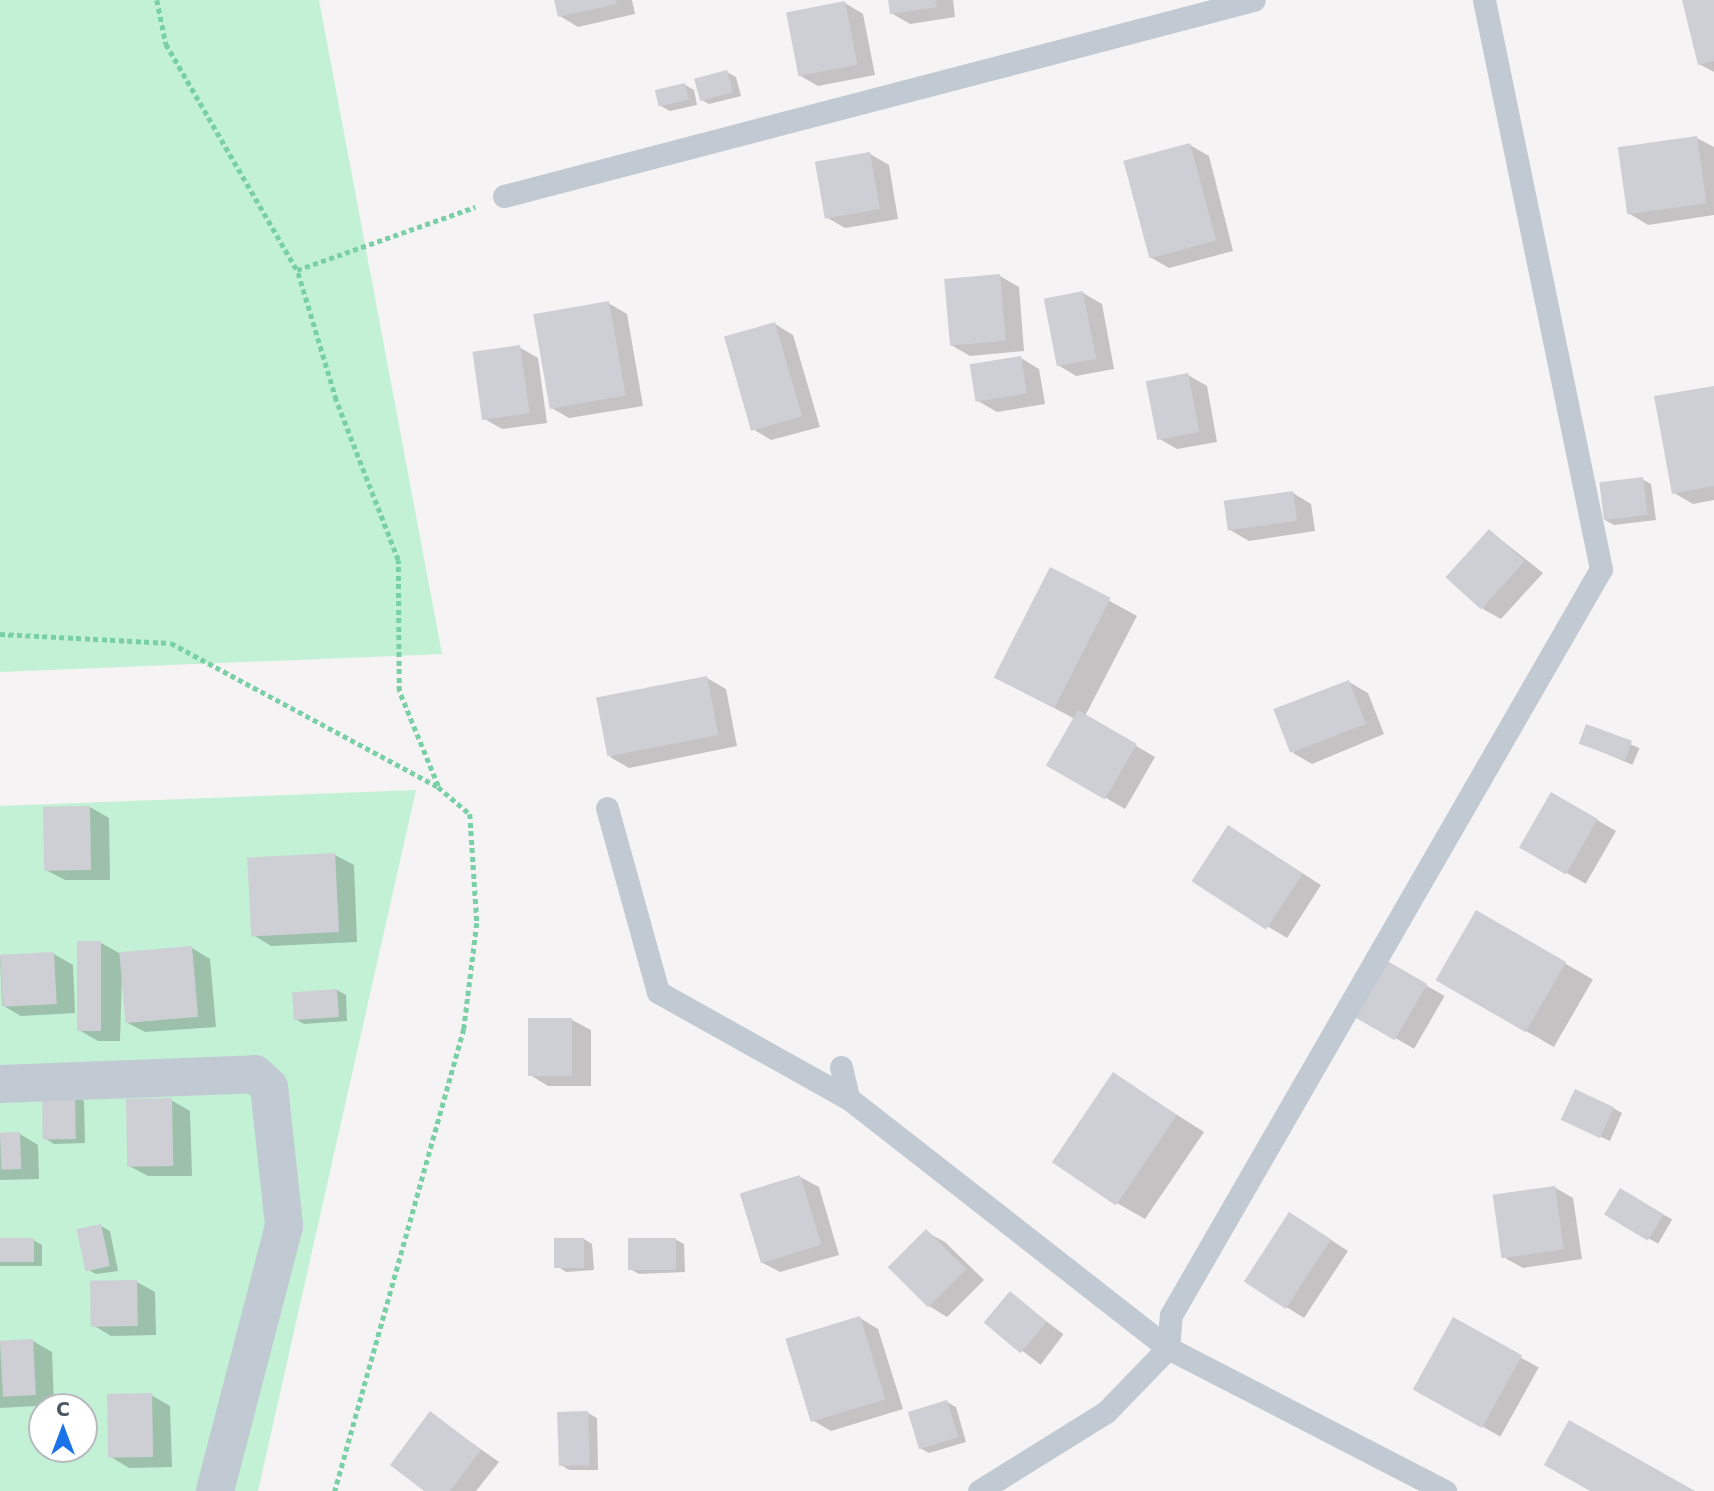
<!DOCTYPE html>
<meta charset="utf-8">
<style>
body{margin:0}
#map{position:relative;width:1714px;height:1491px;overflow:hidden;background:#f5f3f3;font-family:"DejaVu Sans",sans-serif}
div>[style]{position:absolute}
.green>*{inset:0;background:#c3f1d5}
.shadow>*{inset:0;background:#0003;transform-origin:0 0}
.building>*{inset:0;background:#cdcfd5;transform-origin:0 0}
.path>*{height:4.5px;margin-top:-2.25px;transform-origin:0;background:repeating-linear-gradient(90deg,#7ad0a6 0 5px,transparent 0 8.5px)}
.lane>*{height:23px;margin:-11.5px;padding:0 11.5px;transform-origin:11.5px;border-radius:11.5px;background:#c1cad2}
.street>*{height:38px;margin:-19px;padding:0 19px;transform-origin:19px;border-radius:19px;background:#c1cad2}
span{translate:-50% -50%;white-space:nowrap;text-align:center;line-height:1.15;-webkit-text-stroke:7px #fff;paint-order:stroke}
.north{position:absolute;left:28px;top:1393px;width:70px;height:70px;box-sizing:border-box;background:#fff;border:2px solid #b7bbc0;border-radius:50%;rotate:0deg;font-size:19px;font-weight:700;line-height:28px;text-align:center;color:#4a5661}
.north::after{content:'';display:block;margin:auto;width:24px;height:32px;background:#1a73e8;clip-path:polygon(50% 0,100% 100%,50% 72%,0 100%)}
</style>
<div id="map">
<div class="green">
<i style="clip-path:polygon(0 0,319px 0,442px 654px,0 672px)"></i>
<i style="clip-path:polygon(evenodd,416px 790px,258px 1491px,0 1491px,0 806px,416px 790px,42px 1407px,84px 1407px,84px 1449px,42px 1449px,42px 1407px)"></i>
</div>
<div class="shadow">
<i style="clip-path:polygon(556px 0,632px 0,635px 14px,578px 27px,560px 16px)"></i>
<i style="clip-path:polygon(889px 0,953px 0,955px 17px,910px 24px,891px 13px)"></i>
<i style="clip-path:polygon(1684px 0,1714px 0,1714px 72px,1699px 64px)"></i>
<i style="clip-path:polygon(845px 3px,863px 14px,875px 75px,818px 86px,799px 75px)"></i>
<i style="clip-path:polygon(727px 72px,736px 77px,741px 96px,709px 104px,700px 99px)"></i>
<i style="clip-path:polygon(685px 85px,694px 90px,697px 105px,670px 111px,661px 106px)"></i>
<i style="clip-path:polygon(1697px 138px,1714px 147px,1714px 215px,1648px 225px,1630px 214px)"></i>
<i style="clip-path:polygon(1190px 145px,1209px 156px,1233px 251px,1169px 268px,1150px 257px)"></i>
<i style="clip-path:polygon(870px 154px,889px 165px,898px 219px,845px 228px,826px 217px)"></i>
<i style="clip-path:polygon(1000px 276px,1019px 287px,1024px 351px,970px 356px,951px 345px)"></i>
<i style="clip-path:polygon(1083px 293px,1102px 304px,1114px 369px,1076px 376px,1058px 365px)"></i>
<i style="clip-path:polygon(608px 303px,627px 314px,643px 406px,569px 418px,550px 407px)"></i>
<i style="clip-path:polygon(775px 324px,793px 335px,820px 427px,771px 440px,753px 429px)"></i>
<i style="clip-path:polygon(519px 347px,538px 358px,547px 423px,502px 429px,483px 418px)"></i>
<i style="clip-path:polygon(1021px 358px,1039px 369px,1045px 404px,997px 412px,978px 401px)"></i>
<i style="clip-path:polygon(1188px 375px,1207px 386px,1217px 442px,1177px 449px,1158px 438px)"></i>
<i style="clip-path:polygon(1714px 387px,1714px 500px,1693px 504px,1674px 493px)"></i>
<i style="clip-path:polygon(1642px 479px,1651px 484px,1656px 520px,1614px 525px,1605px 520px)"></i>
<i style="clip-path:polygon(1293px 493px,1311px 504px,1315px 531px,1249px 541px,1230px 530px)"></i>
<i style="clip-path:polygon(1490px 531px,1543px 573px,1501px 619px,1483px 609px)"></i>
<i style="clip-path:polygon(1051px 569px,1137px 616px,1085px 716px,1155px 757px,1125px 809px,1048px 764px,1075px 719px,1024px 692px)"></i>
<i style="clip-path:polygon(707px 678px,726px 689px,737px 746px,629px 768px,610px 757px)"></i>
<i style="clip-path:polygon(1349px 682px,1368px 693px,1384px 734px,1312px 764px,1293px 753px)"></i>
<i style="left:1587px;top:726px;width:57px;height:18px;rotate:23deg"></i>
<i style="left:1552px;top:794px;width:74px;height:61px;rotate:30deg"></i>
<i style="clip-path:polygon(90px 807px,109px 818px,110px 880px,65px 880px,46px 870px)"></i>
<i style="clip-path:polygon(1247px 838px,1321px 885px,1287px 938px,1194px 882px)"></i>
<i style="clip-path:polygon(335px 855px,354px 865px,357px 942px,271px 946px,253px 935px)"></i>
<i style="left:1476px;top:912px;width:135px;height:78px;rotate:30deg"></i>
<i style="clip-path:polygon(101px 943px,119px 953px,192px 948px,210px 959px,216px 1027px,145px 1032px,126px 1022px,122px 975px,120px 1041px,98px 1041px,79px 1030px)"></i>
<i style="clip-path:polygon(54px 954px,73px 965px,75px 1013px,21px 1016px,2px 1005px,0 957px)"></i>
<i style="left:1377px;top:957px;width:78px;height:61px;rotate:30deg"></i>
<i style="clip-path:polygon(337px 990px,346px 995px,347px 1021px,304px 1024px,295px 1019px)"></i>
<i style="clip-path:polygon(572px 1020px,591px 1030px,591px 1086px,548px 1086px,530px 1075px)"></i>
<i style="clip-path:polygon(1113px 1074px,1204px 1132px,1145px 1219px,1117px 1203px)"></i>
<i style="clip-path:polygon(75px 1096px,84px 1101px,85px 1143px,54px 1144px,46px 1139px)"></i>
<i style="clip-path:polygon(171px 1100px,190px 1111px,192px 1176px,148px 1176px,129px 1166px)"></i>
<i style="clip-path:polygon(1613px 1108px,1622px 1113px,1610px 1141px,1572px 1124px)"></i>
<i style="clip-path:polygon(20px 1134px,38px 1145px,39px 1179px,0 1180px,0 1135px)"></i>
<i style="clip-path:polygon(800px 1177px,819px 1187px,839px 1255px,780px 1272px,761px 1262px)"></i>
<i style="clip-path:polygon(1554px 1187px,1573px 1198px,1582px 1259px,1523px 1268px,1505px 1258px)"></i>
<i style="left:1621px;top:1190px;width:59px;height:28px;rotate:30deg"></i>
<i style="clip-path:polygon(1308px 1225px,1348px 1251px,1304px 1318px,1245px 1281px)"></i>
<i style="clip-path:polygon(101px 1226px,110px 1231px,118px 1271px,96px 1274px,87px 1269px)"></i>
<i style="clip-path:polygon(926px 1232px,945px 1242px,984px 1280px,947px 1317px,929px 1306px)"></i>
<i style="clip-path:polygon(584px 1239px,592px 1244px,594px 1270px,566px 1272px,557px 1266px)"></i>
<i style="clip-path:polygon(675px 1239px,684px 1244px,685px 1272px,639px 1274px,630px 1269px)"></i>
<i style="clip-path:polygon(0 1240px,33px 1240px,42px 1245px,42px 1266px,0 1266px)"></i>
<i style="clip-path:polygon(137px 1282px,155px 1292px,156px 1335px,111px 1336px,93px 1325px)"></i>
<i style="left:1010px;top:1294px;width:67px;height:38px;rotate:37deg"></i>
<i style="clip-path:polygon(860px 1318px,878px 1329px,903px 1409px,831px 1431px,812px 1420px)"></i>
<i style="left:1453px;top:1320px;width:98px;height:79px;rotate:29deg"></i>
<i style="clip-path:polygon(33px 1341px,52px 1352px,54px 1405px,0 1408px,0 1342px)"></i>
<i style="clip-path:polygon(151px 1395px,170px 1406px,172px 1467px,129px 1468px,111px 1457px)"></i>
<i style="clip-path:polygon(947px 1402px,956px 1407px,966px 1442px,929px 1453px,920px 1448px)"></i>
<i style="clip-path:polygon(588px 1413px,597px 1418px,598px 1470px,569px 1470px,561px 1465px)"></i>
<i style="clip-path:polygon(431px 1414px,499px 1462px,476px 1491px,427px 1491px)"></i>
</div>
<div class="building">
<i style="clip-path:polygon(554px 0,616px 0,617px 4px,558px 17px)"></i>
<i style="clip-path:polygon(888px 0,936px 0,937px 7px,890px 14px)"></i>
<i style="clip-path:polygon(1682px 0,1714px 0,1714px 61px,1698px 65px)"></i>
<i style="left:845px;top:1px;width:65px;height:60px;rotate:79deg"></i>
<i style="left:727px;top:70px;width:23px;height:34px;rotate:75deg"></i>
<i style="left:685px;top:83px;width:17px;height:31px;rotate:77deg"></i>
<i style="left:1697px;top:136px;width:68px;height:80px;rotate:82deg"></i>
<i style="left:1190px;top:143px;width:101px;height:69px;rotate:75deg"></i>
<i style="left:870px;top:152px;width:58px;height:56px;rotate:80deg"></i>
<i style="left:1000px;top:274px;width:67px;height:56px;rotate:85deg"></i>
<i style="left:1083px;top:291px;width:69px;height:40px;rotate:79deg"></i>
<i style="left:609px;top:301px;width:96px;height:77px;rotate:80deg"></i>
<i style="left:775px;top:322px;width:98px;height:53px;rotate:74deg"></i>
<i style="left:520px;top:345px;width:69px;height:48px;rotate:82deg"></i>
<i style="left:1021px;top:356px;width:38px;height:52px;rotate:81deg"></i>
<i style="left:1188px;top:373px;width:60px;height:43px;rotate:79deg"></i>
<i style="clip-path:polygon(1714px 386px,1714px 486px,1672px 494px,1654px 396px)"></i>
<i style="left:1643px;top:477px;width:38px;height:44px;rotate:83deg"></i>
<i style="left:1293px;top:491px;width:30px;height:70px;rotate:82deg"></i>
<i style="left:1489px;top:529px;width:48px;height:65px;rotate:42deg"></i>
<i style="left:1050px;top:567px;width:68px;height:124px;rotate:27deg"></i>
<i style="left:707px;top:676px;width:60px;height:113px;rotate:79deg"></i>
<i style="left:1349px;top:680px;width:47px;height:81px;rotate:69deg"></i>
<i style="left:1078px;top:710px;width:68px;height:64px;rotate:30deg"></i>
<i style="left:1586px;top:724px;width:49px;height:21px;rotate:20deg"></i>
<i style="left:1551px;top:792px;width:54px;height:64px;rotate:30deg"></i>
<i style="left:90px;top:806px;width:64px;height:47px;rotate:89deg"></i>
<i style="left:1228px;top:825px;width:89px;height:67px;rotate:33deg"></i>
<i style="left:335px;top:853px;width:79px;height:88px;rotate:87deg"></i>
<i style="left:1476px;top:910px;width:104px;height:81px;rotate:30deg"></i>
<i style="left:77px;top:941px;width:24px;height:90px"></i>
<i style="left:192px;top:946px;width:71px;height:73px;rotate:85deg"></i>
<i style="left:54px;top:952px;width:52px;height:54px;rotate:87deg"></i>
<i style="left:1377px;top:955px;width:58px;height:65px;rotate:30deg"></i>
<i style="left:337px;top:989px;width:28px;height:45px;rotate:86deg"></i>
<i style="left:528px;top:1018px;width:44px;height:58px"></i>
<i style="left:1113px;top:1072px;width:77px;height:109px;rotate:34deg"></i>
<i style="left:1575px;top:1089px;width:43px;height:34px;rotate:25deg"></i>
<i style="left:75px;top:1094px;width:45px;height:33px;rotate:89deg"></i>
<i style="left:172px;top:1098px;width:68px;height:46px;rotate:89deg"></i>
<i style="left:20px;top:1132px;width:37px;height:20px;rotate:88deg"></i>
<i style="left:800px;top:1175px;width:73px;height:63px;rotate:73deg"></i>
<i style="left:1555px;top:1186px;width:64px;height:63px;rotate:82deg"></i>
<i style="left:1620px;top:1188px;width:51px;height:31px;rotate:31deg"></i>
<i style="left:1289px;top:1212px;width:50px;height:83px;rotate:33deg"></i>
<i style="left:101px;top:1224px;width:43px;height:25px;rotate:78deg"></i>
<i style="left:926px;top:1229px;width:57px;height:54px;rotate:45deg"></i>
<i style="left:0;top:1238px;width:34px;height:24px"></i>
<i style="left:554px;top:1238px;width:30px;height:30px"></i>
<i style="left:628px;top:1238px;width:48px;height:32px"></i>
<i style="left:137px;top:1280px;width:46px;height:47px;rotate:89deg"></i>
<i style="left:1010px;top:1291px;width:48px;height:41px;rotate:40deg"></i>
<i style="left:860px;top:1316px;width:87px;height:78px;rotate:73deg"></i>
<i style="left:1453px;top:1317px;width:79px;height:83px;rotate:29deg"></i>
<i style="left:33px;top:1339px;width:56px;height:33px;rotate:87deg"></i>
<i style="left:152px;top:1393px;width:64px;height:45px;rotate:89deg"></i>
<i style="left:947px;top:1400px;width:39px;height:41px;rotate:73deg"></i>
<i style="clip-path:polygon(430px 1411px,481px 1450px,450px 1491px,424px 1491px,390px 1465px)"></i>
<i style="left:588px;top:1411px;width:54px;height:31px;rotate:88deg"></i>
<i style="clip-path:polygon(1569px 1420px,1695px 1491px,1590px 1491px,1544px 1465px)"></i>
</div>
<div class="path">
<i style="left:157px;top:0;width:45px;rotate:78.4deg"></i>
<i style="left:166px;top:44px;width:261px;rotate:59.9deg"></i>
<i style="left:0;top:634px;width:171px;rotate:3deg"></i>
<i style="left:171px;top:643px;width:303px;rotate:28.3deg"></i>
<i style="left:438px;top:787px;width:42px;rotate:40.2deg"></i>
<i style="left:470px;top:814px;width:109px;rotate:86.3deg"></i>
<i style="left:477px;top:923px;width:107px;rotate:97deg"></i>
<i style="left:464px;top:1029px;width:480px;rotate:105.6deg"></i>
<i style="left:438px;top:786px;width:103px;rotate:-112.3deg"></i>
<i style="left:399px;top:691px;width:131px;rotate:-90.4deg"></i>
<i style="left:398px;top:560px;width:172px;rotate:-111.2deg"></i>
<i style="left:336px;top:400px;width:136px;rotate:-106.7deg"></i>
<i style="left:297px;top:270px;width:189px;rotate:-19.5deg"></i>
</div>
<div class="lane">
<i style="left:504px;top:196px;width:775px;rotate:-14.65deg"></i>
<i style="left:607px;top:808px;width:191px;rotate:74.5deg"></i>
<i style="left:658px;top:992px;width:218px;rotate:29.2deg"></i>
<i style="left:841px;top:1067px;width:32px;rotate:77deg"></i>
<i style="left:848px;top:1098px;width:406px;rotate:38deg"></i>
<i style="left:1168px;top:1348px;width:33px;rotate:-85deg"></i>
<i style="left:1171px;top:1315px;width:861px;rotate:-60.04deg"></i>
<i style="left:1601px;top:569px;width:581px;rotate:-101.62deg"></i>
<i style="left:979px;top:1491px;width:150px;rotate:-31.9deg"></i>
<i style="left:1106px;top:1412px;width:89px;rotate:-45.9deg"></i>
<i style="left:1168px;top:1348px;width:312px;rotate:27.3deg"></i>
</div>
<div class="street">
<i style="left:0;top:1084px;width:255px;rotate:-2.2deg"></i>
<i style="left:255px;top:1074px;width:19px;rotate:43deg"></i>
<i style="left:269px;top:1087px;width:140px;rotate:83.8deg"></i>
<i style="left:284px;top:1226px;width:274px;rotate:104.6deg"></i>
</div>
<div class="north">С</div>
</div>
